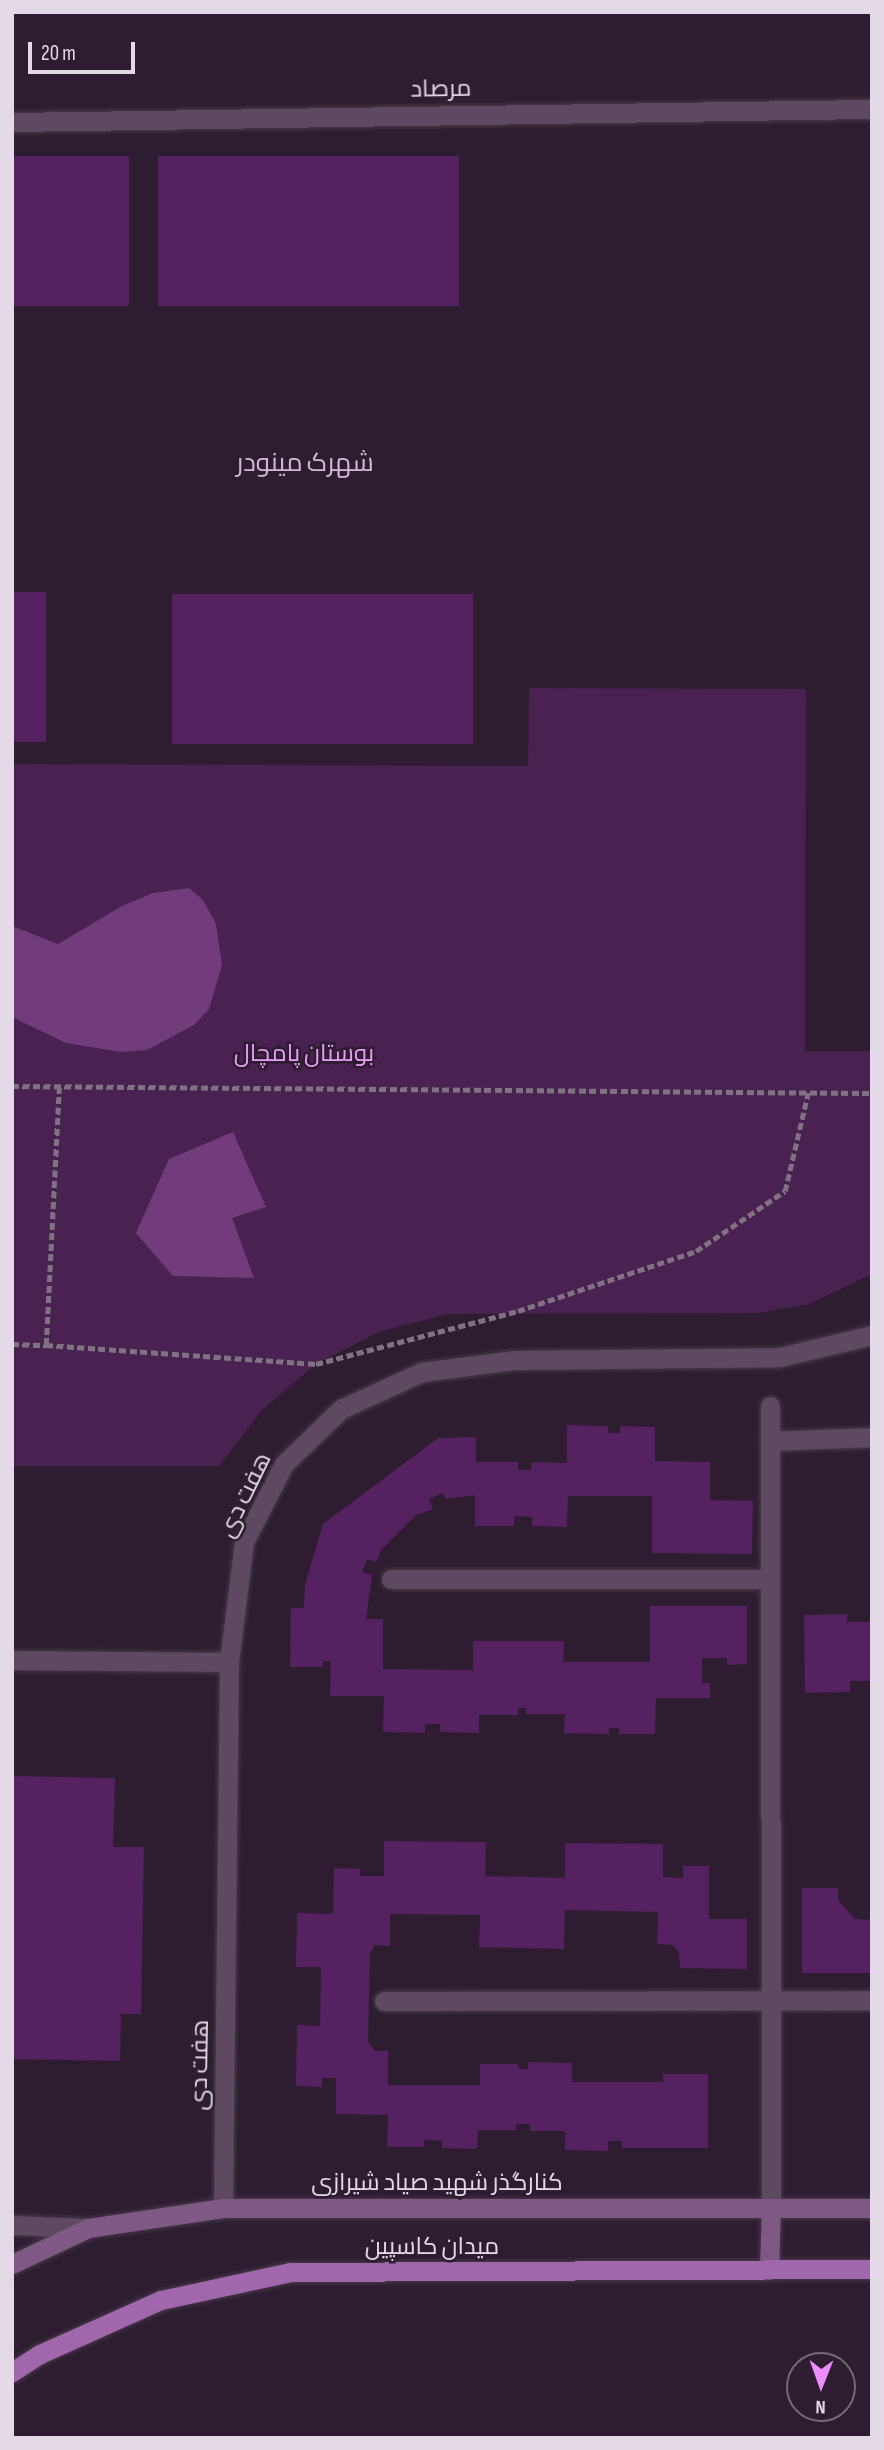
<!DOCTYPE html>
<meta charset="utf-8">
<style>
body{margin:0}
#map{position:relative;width:884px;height:2450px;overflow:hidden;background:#2e1d31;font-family:"Sofia Sans Condensed",Cairo,sans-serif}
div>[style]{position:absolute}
.green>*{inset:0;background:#492251}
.water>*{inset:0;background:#723c7c}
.building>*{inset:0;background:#562160;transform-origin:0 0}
.path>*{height:4.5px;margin-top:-2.25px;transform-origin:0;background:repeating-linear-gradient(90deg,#807283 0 7px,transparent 0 10.5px)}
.roads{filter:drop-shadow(0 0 2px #473949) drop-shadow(0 0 2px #473949)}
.minor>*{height:19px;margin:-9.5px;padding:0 9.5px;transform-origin:9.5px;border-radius:9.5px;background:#5d4a60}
.tertiary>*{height:19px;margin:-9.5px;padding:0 9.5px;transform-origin:9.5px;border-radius:9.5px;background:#5d4a60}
.secondary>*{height:19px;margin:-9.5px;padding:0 9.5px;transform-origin:9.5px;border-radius:9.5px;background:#7f5886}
.primary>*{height:19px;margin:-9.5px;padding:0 9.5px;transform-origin:9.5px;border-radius:9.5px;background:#a167ac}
span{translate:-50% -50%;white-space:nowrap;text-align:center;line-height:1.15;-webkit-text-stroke:5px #2e1d31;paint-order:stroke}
.street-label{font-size:24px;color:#e4d9e6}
.park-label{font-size:24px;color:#eb9ef9}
.neighbourhood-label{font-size:26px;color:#d1bbd4}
.frame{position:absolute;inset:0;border:14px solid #e4d9e6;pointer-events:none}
.north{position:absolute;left:786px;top:2352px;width:70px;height:70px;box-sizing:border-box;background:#2e1d31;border:2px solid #776879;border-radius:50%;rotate:181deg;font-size:19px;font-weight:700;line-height:28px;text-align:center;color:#e4d9e6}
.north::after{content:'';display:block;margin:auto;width:24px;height:32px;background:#eb8dfc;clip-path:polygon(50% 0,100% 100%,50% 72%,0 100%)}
.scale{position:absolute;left:28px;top:42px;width:107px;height:32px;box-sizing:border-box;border:4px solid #e4d9e6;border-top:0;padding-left:9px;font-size:21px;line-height:24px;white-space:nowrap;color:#e4d9e6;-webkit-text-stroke:5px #2e1d31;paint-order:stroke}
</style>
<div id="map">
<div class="green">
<i style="clip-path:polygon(529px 688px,806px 689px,805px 1051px,872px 1051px,872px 1274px,809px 1304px,759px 1313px,447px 1314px,379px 1332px,316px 1364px,262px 1410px,219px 1466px,12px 1466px,12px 764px,528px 766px)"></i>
</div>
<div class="water">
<i style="clip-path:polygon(189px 888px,203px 900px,216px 924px,222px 965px,209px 1009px,194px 1025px,147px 1050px,121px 1052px,66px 1043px,12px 1017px,12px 926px,58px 944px,122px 906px,153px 893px)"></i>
<i style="clip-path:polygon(233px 1132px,266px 1207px,232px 1218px,254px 1278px,173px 1276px,136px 1233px,169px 1159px)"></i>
</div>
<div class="building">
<i style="left:129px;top:156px;width:150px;height:117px;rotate:90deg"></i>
<i style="left:158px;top:156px;width:301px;height:150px"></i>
<i style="left:12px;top:592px;width:34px;height:150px"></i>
<i style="left:172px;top:594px;width:301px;height:150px"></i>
<i style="clip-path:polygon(567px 1425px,608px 1426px,608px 1433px,620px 1433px,620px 1426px,655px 1427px,655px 1461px,710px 1462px,710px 1500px,753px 1501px,752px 1554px,652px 1553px,652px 1496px,568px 1496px,567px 1527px,532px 1526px,532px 1517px,514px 1516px,514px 1526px,475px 1526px,475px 1495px,446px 1499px,443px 1493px,429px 1499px,433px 1509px,416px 1515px,381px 1550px,376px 1562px,367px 1559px,362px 1572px,372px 1575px,366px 1619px,383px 1619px,383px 1669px,473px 1670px,473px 1641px,564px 1641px,563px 1662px,650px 1662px,650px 1606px,747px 1606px,747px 1664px,727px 1665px,727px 1658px,702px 1658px,702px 1683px,710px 1683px,710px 1698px,656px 1698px,655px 1734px,619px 1734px,619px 1728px,609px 1728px,609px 1734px,564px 1733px,565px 1714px,526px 1714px,526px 1708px,518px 1708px,518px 1715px,479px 1715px,479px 1733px,440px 1732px,440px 1724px,425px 1724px,425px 1733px,383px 1732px,384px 1696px,330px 1696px,331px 1661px,323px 1661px,323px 1667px,290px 1667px,291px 1608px,304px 1608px,305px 1584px,323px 1524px,438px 1438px,476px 1437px,476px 1462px,518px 1462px,518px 1470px,531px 1470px,531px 1462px,567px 1463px)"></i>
<i style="clip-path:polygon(847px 1614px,847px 1622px,872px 1622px,872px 1681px,850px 1681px,850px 1692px,805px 1693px,804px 1615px)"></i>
<i style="clip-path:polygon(12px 1776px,115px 1778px,113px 1847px,144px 1847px,141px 2014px,121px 2014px,120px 2061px,12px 2059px)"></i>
<i style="clip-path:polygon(384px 1841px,486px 1842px,485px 1876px,565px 1878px,565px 1843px,663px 1844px,663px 1877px,683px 1878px,683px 1866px,709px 1866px,709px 1919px,747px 1919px,747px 1969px,680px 1968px,679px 1953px,673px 1945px,657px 1944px,658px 1912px,565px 1910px,564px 1949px,479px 1947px,480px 1915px,390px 1914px,390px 1946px,375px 1945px,370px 1953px,368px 2042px,375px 2051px,388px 2051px,388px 2085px,480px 2085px,480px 2064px,518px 2064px,518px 2069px,528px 2069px,529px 2062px,572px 2063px,572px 2082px,663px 2082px,663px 2074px,708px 2074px,708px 2148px,622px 2148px,622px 2141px,608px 2141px,608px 2151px,565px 2150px,565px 2131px,530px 2131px,530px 2124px,516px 2124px,516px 2130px,478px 2130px,477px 2149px,442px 2148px,442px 2141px,424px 2140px,424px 2147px,387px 2147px,388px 2115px,336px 2114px,336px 2078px,322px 2078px,322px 2087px,296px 2086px,297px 2025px,320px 2026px,321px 1967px,296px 1967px,297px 1913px,333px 1914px,334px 1868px,360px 1869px,360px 1876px,384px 1876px)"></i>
<i style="clip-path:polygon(802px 1888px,838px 1888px,838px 1900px,855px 1919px,872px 1920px,872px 1973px,802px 1973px)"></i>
</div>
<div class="path">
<i style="left:12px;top:1086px;width:860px;rotate:0.47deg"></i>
<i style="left:12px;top:1344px;width:34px;rotate:2deg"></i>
<i style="left:46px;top:1345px;width:258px;rotate:-87.1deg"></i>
<i style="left:46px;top:1345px;width:271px;rotate:4deg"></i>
<i style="left:316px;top:1364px;width:209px;rotate:-14.7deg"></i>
<i style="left:518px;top:1311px;width:188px;rotate:-18.6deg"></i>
<i style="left:696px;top:1251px;width:107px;rotate:-34deg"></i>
<i style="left:785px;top:1191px;width:101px;rotate:-76.8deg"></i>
</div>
<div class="roads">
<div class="minor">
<i style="left:12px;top:122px;width:860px;rotate:-0.87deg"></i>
<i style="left:770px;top:1406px;width:802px;rotate:89.93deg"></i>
<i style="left:770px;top:1441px;width:102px;rotate:-2.2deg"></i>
<i style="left:391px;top:1579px;width:379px"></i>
<i style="left:12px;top:1660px;width:217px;rotate:0.5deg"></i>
<i style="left:384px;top:2001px;width:488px;rotate:-0.1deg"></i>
<i style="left:12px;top:2225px;width:76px;rotate:2.3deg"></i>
</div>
<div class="tertiary">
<i style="left:223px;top:2208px;width:546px;rotate:-89.37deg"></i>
<i style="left:229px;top:1662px;width:121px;rotate:-82.9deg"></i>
<i style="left:244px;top:1542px;width:88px;rotate:-62.9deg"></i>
<i style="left:284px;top:1464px;width:79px;rotate:-44deg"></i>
<i style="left:341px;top:1409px;width:89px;rotate:-24.6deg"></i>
<i style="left:422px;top:1372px;width:94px;rotate:-7.4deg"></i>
<i style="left:515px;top:1360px;width:265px;rotate:-0.6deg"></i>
<i style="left:780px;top:1357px;width:95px;rotate:-13.4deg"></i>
</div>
<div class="secondary">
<i style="left:12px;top:2264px;width:84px;rotate:-25.3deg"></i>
<i style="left:88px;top:2228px;width:136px;rotate:-8.4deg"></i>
<i style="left:223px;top:2208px;width:649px"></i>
<i style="left:769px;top:2270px;width:62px;rotate:-88.2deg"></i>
</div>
<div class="primary">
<i style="left:12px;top:2372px;width:33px;rotate:-33deg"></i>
<i style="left:40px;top:2354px;width:133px;rotate:-24.1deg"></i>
<i style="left:161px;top:2300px;width:132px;rotate:-12.2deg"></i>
<i style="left:290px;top:2272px;width:582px;rotate:-0.3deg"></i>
</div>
</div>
<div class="street-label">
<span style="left:441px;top:89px;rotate:-1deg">مرصاد</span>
<span style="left:245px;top:1495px;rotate:-64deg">هفت دی</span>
<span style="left:200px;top:2065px;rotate:-89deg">هفت دی</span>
<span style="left:437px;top:2183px">کنارگذر شهید صیاد شیرازی</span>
<span style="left:432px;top:2247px">میدان کاسپین</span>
</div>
<div class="park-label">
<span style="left:304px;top:1054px">بوستان پامچال</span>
</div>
<div class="neighbourhood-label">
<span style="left:305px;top:464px">شهرک مینودر</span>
</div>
<div class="frame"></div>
<div class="north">N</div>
<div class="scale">20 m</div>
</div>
